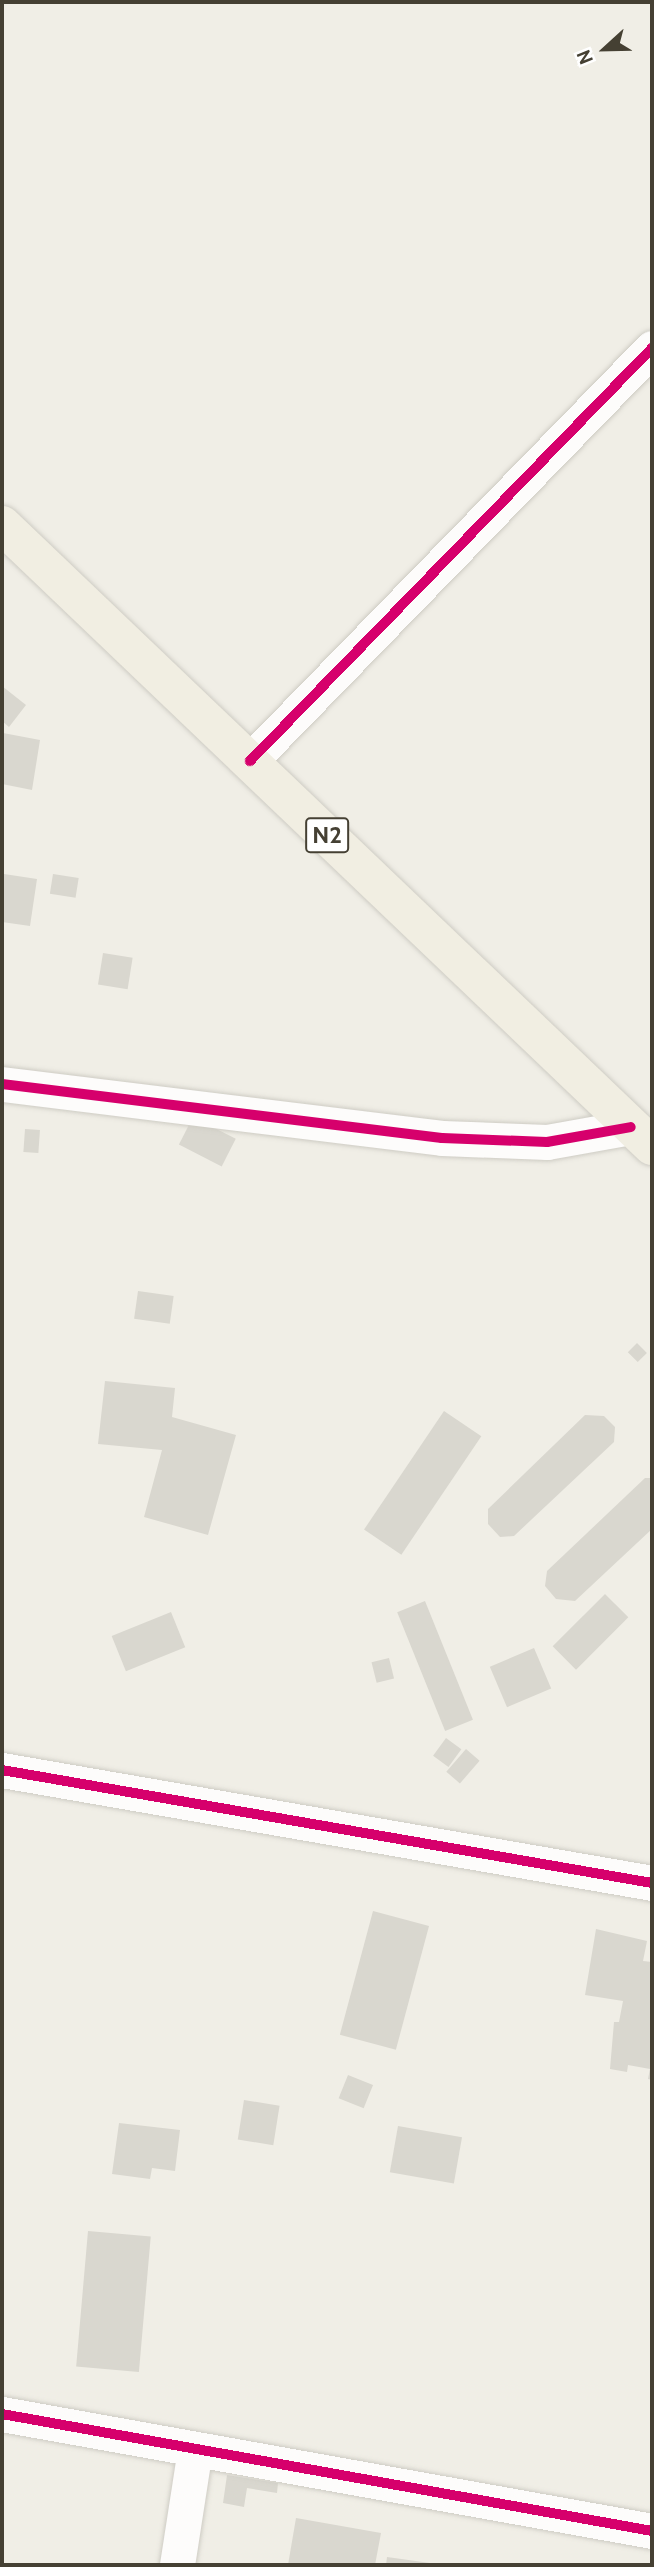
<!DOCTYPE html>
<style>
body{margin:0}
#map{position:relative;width:654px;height:2567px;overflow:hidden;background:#f0eee6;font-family:Cabin,sans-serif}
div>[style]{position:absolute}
.building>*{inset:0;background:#d9d7cf;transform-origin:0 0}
.roads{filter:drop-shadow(0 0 2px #ceccc4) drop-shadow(0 0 2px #ceccc4)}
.minor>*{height:35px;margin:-17.5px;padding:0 17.5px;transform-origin:17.5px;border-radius:17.5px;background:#fdfcfb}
.major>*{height:38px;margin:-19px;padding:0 19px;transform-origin:19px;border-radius:19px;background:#f1eee2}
.cycleway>*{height:10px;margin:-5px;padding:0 5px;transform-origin:5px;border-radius:5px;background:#d6006c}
span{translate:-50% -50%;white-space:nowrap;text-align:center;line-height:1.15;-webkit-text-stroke:6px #fff;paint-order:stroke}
.shield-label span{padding:2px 5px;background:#fff;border:2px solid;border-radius:5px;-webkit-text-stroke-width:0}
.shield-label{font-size:24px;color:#454033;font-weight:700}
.frame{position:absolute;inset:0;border:4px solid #454033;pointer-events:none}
.north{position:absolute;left:570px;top:14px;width:70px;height:70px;-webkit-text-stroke:5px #fff;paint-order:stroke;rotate:248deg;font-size:19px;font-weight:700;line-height:28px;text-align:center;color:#454033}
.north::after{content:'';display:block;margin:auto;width:24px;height:32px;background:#454033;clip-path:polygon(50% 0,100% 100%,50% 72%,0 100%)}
</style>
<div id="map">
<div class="building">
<i style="clip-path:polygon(2px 686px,26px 705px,9px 727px,2px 721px)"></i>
<i style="clip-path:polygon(3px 733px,40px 740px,32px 790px,2px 784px)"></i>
<i style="clip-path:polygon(4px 874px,37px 879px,30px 926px,2px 922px)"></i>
<i style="left:53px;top:874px;width:26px;height:20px;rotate:9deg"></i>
<i style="left:103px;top:953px;width:30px;height:32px;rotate:9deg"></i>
<i style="left:193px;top:1117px;width:48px;height:31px;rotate:27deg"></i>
<i style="left:25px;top:1129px;width:15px;height:23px;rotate:4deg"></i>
<i style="left:138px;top:1291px;width:36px;height:28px;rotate:8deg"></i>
<i style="left:637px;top:1343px;width:14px;height:13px;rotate:45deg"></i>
<i style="clip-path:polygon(105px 1381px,175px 1388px,172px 1417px,236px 1435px,208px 1535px,144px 1517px,162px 1450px,98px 1444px)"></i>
<i style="left:444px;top:1411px;width:45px;height:143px;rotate:34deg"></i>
<i style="clip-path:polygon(585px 1415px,604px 1416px,615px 1427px,614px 1442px,514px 1536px,500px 1537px,488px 1524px,488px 1509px)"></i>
<i style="clip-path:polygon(645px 1478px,652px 1478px,652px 1529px,575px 1601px,556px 1599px,545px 1586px,547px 1571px)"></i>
<i style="left:605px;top:1594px;width:33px;height:74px;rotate:45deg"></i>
<i style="left:425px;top:1601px;width:128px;height:30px;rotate:68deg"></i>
<i style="left:171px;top:1612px;width:38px;height:64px;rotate:68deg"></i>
<i style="left:534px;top:1648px;width:44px;height:48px;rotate:67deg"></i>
<i style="left:389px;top:1658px;width:21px;height:18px;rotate:76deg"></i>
<i style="left:446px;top:1738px;width:19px;height:22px;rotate:36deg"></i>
<i style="left:466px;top:1749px;width:18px;height:30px;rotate:41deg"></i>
<i style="left:373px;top:1911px;width:58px;height:128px;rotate:15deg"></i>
<i style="clip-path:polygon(596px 1929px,647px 1941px,643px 1961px,652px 1962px,652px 2080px,648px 2079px,650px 2069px,628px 2065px,627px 2072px,610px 2069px,614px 2022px,619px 2022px,623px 2001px,585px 1995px)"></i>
<i style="left:348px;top:2075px;width:27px;height:25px;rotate:22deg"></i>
<i style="left:244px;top:2100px;width:36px;height:40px;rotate:9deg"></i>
<i style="clip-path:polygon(119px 2123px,180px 2130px,175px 2171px,152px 2168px,150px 2179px,112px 2174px)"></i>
<i style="left:398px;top:2126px;width:65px;height:47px;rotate:10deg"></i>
<i style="left:88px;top:2231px;width:63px;height:136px;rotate:5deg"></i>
<i style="clip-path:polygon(227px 2475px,278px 2483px,277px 2493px,247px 2488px,244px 2507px,223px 2503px)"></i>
<i style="clip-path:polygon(296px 2518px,381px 2533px,375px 2565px,288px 2565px)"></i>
<i style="clip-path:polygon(387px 2557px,437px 2564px,437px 2565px,386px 2565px)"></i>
</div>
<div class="roads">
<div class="minor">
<i style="left:250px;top:761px;width:576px;rotate:-45.77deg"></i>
<i style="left:2px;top:1084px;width:443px;rotate:7deg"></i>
<i style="left:442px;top:1138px;width:105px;rotate:2.2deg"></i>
<i style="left:547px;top:1142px;width:85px;rotate:-10.1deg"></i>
<i style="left:2px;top:1770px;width:660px;rotate:9.86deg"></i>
<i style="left:2px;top:2414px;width:660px;rotate:10.2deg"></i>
<i style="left:177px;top:2565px;width:117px;rotate:-81.2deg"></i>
</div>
<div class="major">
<i style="left:2px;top:525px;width:899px;rotate:43.69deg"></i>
</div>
</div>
<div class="cycleway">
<i style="left:250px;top:761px;width:576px;rotate:-45.77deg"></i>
<i style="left:2px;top:1084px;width:443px;rotate:7deg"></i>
<i style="left:442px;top:1138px;width:105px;rotate:2.2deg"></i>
<i style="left:547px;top:1142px;width:85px;rotate:-10.1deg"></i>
<i style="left:2px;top:1770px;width:660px;rotate:9.86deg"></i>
<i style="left:2px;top:2414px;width:660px;rotate:10.2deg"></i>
</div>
<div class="shield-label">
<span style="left:327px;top:835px">N2</span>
</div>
<div class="frame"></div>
<div class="north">N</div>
</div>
